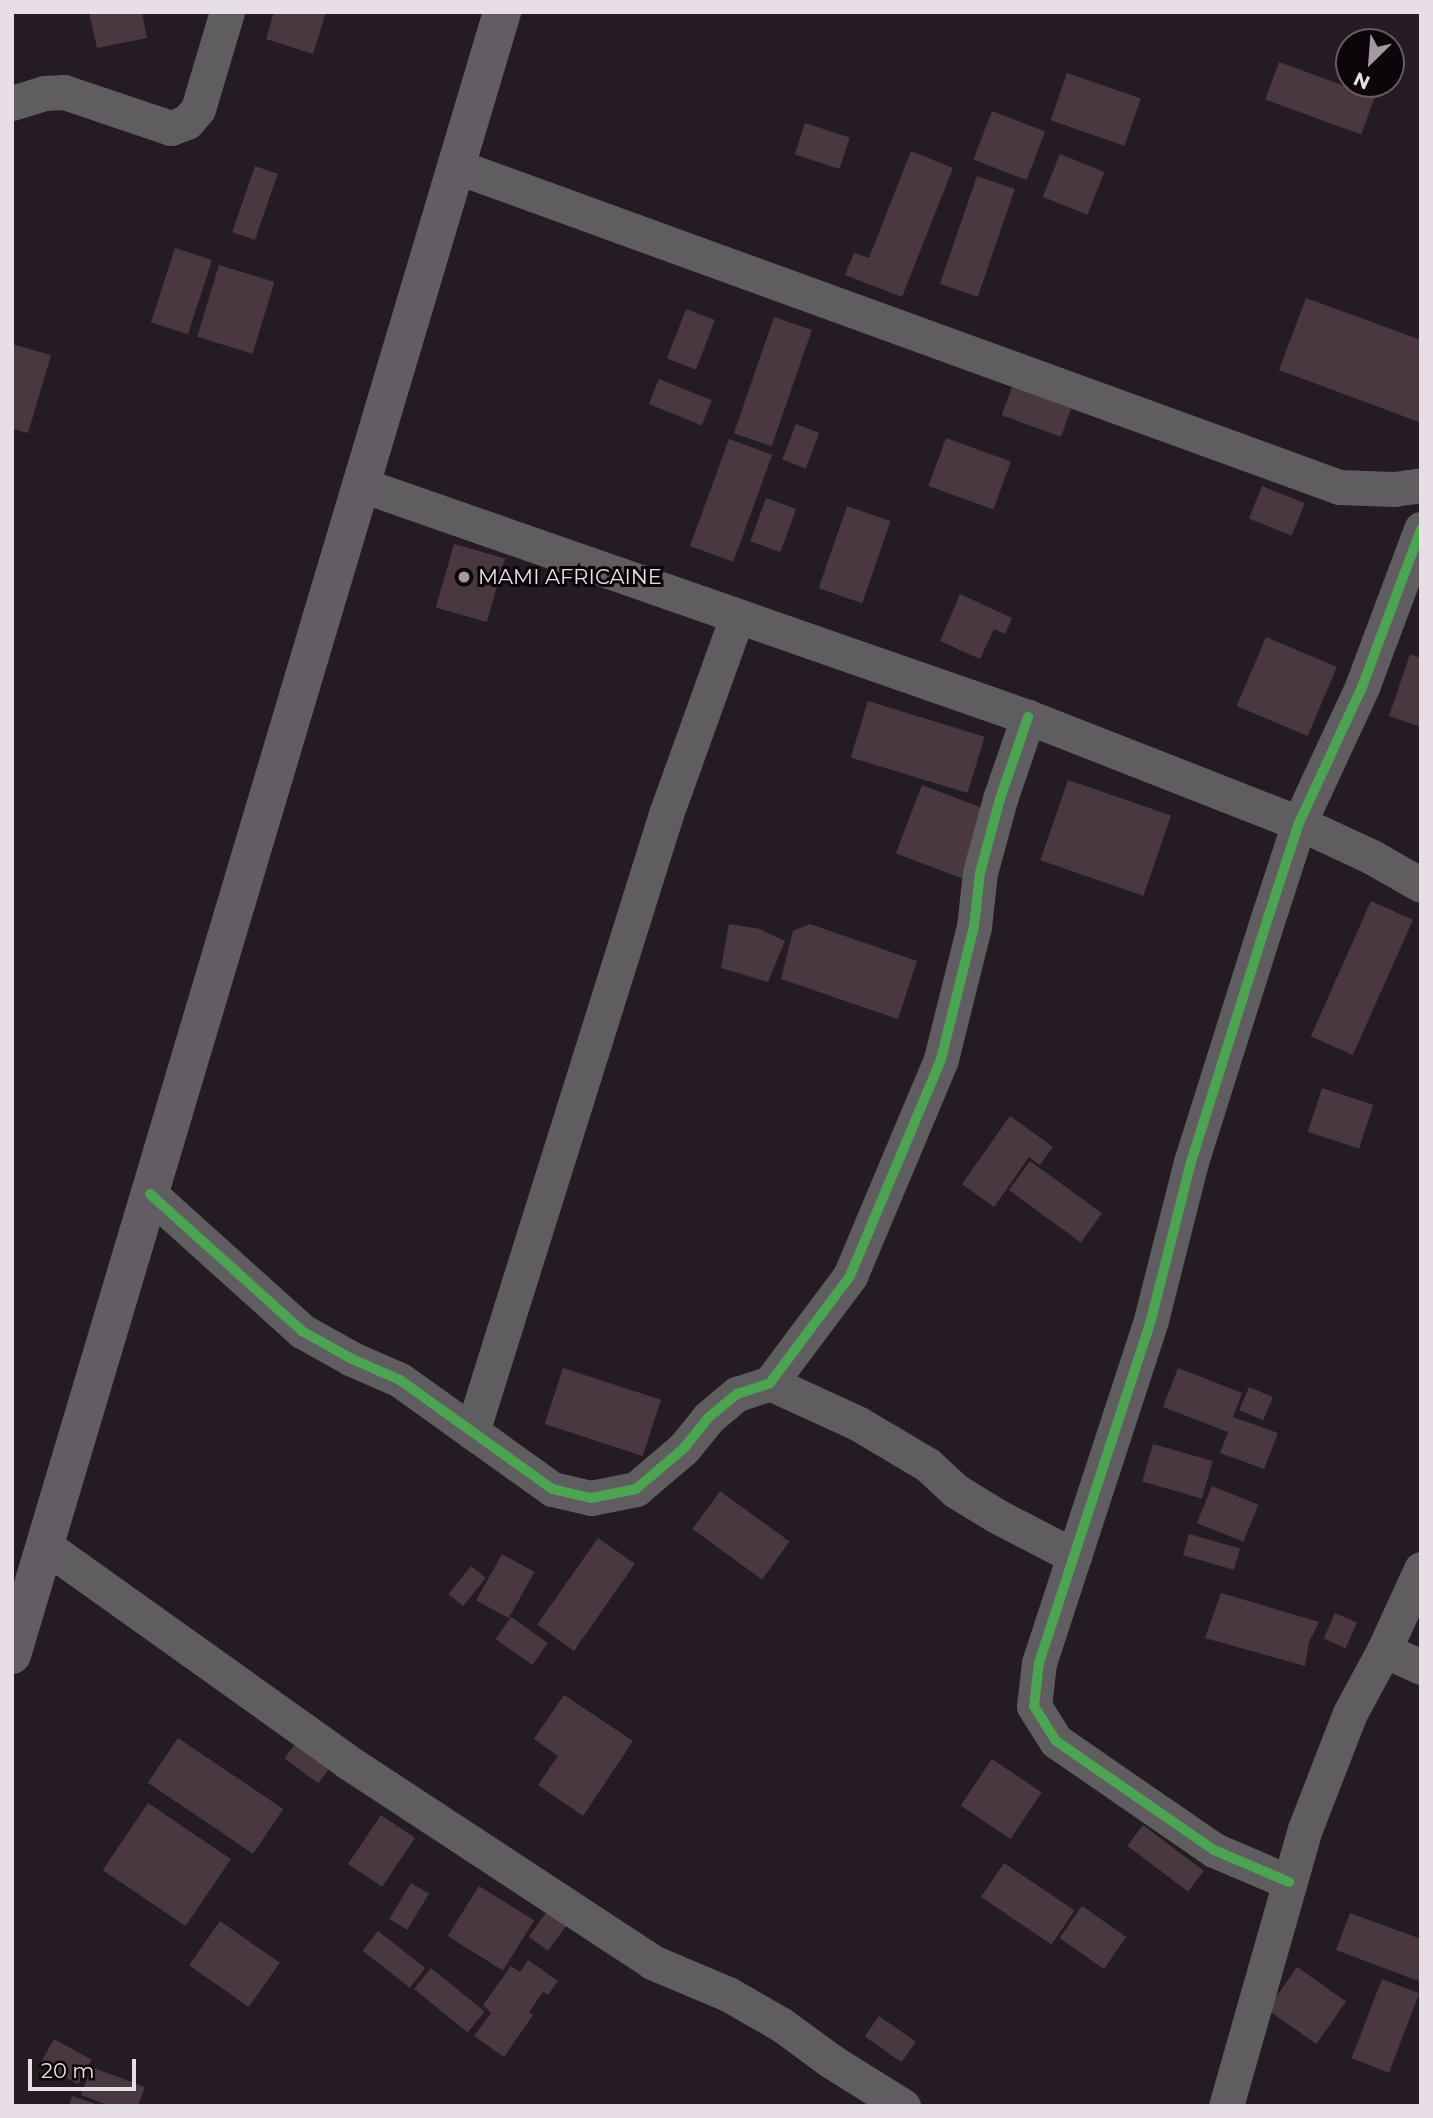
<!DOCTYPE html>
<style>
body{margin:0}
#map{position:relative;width:1433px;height:2118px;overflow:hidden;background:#241c22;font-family:Montserrat,sans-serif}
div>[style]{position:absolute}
.building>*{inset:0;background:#4a3841;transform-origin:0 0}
.minor>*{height:35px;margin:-17.5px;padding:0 17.5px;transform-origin:17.5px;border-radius:17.5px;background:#5f5d5f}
.primary>*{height:38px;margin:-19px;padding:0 19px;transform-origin:19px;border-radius:19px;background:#615d62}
.cycleway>*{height:10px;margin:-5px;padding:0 5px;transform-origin:5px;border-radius:5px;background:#4ca352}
.dots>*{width:19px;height:19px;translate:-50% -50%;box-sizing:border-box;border:4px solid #0c060a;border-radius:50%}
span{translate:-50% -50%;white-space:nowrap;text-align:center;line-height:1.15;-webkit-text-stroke:6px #0c060a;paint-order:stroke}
.poi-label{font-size:21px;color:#e8dee5}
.left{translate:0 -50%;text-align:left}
.frame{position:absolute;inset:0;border:14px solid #e8dee5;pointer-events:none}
.north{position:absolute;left:1335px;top:28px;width:70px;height:70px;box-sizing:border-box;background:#0c060a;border:2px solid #645c62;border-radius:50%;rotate:205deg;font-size:19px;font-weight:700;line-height:28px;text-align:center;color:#e8dee5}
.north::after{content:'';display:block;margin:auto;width:24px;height:32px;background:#a39aa1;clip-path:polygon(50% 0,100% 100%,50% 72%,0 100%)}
.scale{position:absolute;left:28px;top:2059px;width:108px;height:32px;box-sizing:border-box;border:4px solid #e8dee5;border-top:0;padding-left:9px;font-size:21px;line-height:24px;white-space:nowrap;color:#e8dee5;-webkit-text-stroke:5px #0c060a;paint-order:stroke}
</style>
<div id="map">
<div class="building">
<i style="clip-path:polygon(89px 12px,142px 12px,147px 38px,97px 48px)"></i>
<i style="clip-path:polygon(274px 12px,326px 12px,313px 54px,266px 39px)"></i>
<i style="left:1279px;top:62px;width:102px;height:40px;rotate:20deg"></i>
<i style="left:1067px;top:73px;width:78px;height:50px;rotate:19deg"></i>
<i style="left:992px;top:111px;width:57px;height:52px;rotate:21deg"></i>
<i style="left:805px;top:123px;width:47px;height:33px;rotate:18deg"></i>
<i style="clip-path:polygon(911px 151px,953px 168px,902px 297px,845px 275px,854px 253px,869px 258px)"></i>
<i style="left:1060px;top:154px;width:48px;height:46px;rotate:22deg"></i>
<i style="left:255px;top:166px;width:24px;height:70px;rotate:19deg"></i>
<i style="left:977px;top:176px;width:40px;height:114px;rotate:19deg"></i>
<i style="left:175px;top:248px;width:39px;height:78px;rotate:18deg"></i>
<i style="left:219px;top:265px;width:58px;height:75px;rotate:17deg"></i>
<i style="clip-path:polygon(1306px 298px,1421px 340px,1419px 422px,1279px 370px)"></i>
<i style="left:686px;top:309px;width:31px;height:53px;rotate:21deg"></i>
<i style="left:774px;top:317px;width:40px;height:123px;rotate:19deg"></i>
<i style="clip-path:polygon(12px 344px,51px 355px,28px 433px,12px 429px)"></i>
<i style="left:659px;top:379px;width:57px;height:27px;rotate:22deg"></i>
<i style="left:1012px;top:387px;width:63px;height:30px;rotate:20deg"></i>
<i style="left:796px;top:424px;width:25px;height:38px;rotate:21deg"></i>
<i style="left:946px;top:438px;width:69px;height:51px;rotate:20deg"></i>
<i style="left:729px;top:439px;width:46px;height:114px;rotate:20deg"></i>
<i style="left:1262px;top:486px;width:46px;height:35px;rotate:22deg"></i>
<i style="left:766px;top:498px;width:32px;height:46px;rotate:20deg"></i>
<i style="left:847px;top:506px;width:46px;height:87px;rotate:19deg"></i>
<i style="left:454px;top:544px;width:53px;height:66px;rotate:16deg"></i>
<i style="clip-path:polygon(960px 594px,1012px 618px,1005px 634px,994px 629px,980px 659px,940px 641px)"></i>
<i style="left:1266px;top:637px;width:77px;height:75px;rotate:23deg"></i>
<i style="clip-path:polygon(1410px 654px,1421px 658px,1421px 727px,1389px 716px)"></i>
<i style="left:868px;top:701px;width:122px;height:59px;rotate:17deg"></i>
<i style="left:1068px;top:780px;width:109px;height:85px;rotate:19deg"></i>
<i style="left:922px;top:785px;width:77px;height:73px;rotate:21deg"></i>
<i style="left:1371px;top:901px;width:46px;height:148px;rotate:24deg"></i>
<i style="clip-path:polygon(729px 924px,760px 929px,785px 941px,768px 982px,721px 968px)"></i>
<i style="clip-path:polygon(810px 924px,917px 961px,898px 1019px,781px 979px,793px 931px)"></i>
<i style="left:1322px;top:1088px;width:54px;height:46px;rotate:18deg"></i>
<i style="clip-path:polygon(1010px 1116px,1053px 1147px,1040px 1165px,1029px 1157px,994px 1207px,962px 1184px)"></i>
<i style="left:1030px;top:1161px;width:89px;height:36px;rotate:36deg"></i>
<i style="left:563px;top:1368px;width:103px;height:59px;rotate:18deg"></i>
<i style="clip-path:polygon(1178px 1368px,1242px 1393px,1233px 1417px,1278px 1433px,1264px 1469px,1220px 1453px,1228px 1432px,1163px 1407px)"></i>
<i style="left:1249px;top:1387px;width:26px;height:25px;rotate:23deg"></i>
<i style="left:1153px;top:1444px;width:62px;height:39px;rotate:16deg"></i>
<i style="left:1212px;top:1486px;width:50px;height:40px;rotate:22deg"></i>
<i style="left:720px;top:1491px;width:86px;height:47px;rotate:36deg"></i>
<i style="left:1189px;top:1534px;width:53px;height:22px;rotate:16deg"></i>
<i style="left:598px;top:1538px;width:45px;height:106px;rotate:35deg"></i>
<i style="left:502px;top:1554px;width:37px;height:53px;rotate:29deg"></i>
<i style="left:471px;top:1566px;width:19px;height:36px;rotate:39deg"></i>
<i style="clip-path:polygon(1221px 1593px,1319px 1622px,1309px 1642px,1305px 1666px,1205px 1638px)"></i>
<i style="left:1335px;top:1613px;width:24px;height:28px;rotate:24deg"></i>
<i style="left:511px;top:1617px;width:45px;height:27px;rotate:35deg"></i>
<i style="clip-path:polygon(564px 1695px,633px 1741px,583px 1816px,538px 1785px,558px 1756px,534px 1739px)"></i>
<i style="left:178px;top:1738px;width:127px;height:54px;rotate:34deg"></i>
<i style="left:298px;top:1740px;width:42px;height:23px;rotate:36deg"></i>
<i style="left:992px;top:1759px;width:60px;height:56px;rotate:34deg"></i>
<i style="left:148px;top:1803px;width:100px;height:81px;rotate:34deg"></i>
<i style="left:381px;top:1815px;width:41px;height:59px;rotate:34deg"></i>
<i style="left:1143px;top:1825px;width:76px;height:26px;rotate:37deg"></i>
<i style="left:1004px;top:1863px;width:85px;height:41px;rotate:34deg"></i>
<i style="left:411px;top:1883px;width:21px;height:42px;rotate:31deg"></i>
<i style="left:479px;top:1886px;width:65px;height:59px;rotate:32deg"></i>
<i style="left:551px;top:1906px;width:24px;height:38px;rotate:36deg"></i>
<i style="left:1082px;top:1906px;width:54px;height:39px;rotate:35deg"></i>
<i style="clip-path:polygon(1350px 1913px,1421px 1939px,1421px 1982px,1336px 1950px)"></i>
<i style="left:220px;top:1921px;width:73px;height:54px;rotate:35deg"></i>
<i style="left:378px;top:1931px;width:60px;height:25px;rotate:38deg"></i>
<i style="clip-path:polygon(528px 1960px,558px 1981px,548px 1995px,543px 1992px,529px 2012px,533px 2015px,504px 2057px,474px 2036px,491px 2013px,483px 2005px,511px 1966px,520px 1972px)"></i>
<i style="left:1297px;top:1967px;width:60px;height:52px;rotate:35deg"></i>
<i style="left:431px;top:1968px;width:69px;height:27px;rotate:39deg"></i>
<i style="left:1382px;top:1979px;width:40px;height:85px;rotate:21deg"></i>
<i style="left:879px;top:2016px;width:45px;height:25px;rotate:35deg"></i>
<i style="left:54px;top:2039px;width:43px;height:28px;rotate:29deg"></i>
<i style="clip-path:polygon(91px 2067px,145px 2087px,138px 2106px,110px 2106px,81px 2095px)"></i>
<i style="clip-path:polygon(72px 2096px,99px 2105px,99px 2106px,69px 2106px)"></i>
</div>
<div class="minor">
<i style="left:12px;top:103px;width:34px;rotate:-17deg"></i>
<i style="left:44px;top:93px;width:20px;rotate:-3deg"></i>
<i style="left:64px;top:92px;width:113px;rotate:18.6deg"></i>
<i style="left:171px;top:128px;width:17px;rotate:-21deg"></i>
<i style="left:187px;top:122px;width:17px;rotate:-50deg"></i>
<i style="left:198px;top:109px;width:101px;rotate:-73.4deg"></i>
<i style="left:458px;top:167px;width:937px;rotate:19.96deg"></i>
<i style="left:1339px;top:487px;width:55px;rotate:2.1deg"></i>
<i style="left:1394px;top:489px;width:27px;rotate:-8deg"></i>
<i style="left:362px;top:485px;width:705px;rotate:19.21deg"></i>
<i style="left:1028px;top:717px;width:291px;rotate:21.4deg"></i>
<i style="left:1299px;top:823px;width:81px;rotate:25deg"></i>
<i style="left:1372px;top:857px;width:56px;rotate:29.7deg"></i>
<i style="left:150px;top:1194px;width:205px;rotate:42deg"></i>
<i style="left:302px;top:1331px;width:57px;rotate:29.2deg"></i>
<i style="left:352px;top:1359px;width:52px;rotate:23.6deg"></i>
<i style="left:400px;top:1380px;width:187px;rotate:35.6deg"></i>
<i style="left:552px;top:1489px;width:40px;rotate:13deg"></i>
<i style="left:591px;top:1498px;width:46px;rotate:-11.3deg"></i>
<i style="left:636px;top:1489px;width:63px;rotate:-40.5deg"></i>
<i style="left:684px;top:1448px;width:38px;rotate:-51deg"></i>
<i style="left:708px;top:1418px;width:38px;rotate:-40deg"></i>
<i style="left:737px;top:1394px;width:35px;rotate:-18deg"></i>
<i style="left:770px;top:1383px;width:134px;rotate:-53.2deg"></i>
<i style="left:850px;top:1276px;width:235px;rotate:-67.2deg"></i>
<i style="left:941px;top:1059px;width:136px;rotate:-76deg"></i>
<i style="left:974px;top:927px;width:54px;rotate:-83.7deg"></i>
<i style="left:980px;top:873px;width:77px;rotate:-74.9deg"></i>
<i style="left:1000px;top:799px;width:87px;rotate:-71.1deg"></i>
<i style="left:770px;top:1383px;width:98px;rotate:24.7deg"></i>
<i style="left:859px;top:1424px;width:80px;rotate:30.7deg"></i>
<i style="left:928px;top:1465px;width:38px;rotate:43deg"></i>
<i style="left:956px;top:1491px;width:48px;rotate:31.4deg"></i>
<i style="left:997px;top:1516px;width:87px;rotate:27.5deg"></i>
<i style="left:472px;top:1432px;width:648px;rotate:-72.57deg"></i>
<i style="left:666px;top:814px;width:209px;rotate:-70.2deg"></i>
<i style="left:44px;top:1545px;width:370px;rotate:35.5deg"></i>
<i style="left:345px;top:1760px;width:367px;rotate:33.3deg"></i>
<i style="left:652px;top:1962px;width:82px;rotate:22.8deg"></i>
<i style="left:728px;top:1994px;width:62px;rotate:29.9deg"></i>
<i style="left:782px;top:2025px;width:61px;rotate:36.3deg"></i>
<i style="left:831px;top:2061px;width:85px;rotate:32deg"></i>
<i style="left:1384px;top:1650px;width:41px;rotate:24.7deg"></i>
<i style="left:1289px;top:1882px;width:82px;rotate:-156.9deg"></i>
<i style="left:1214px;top:1850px;width:192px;rotate:-145.4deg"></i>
<i style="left:1056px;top:1741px;width:41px;rotate:-122.2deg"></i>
<i style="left:1034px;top:1706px;width:43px;rotate:-83.4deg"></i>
<i style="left:1039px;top:1663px;width:361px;rotate:-71.9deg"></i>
<i style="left:1151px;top:1320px;width:163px;rotate:-75.8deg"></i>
<i style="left:1191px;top:1162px;width:262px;rotate:-72.5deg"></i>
<i style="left:1270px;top:912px;width:94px;rotate:-72deg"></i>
<i style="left:1299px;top:823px;width:150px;rotate:-65.1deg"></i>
<i style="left:1362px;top:687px;width:169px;rotate:-69.5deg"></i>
<i style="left:1226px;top:2106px;width:288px;rotate:-74.1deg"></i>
<i style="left:1305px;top:1829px;width:124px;rotate:-68.8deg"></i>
<i style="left:1350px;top:1713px;width:72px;rotate:-61.6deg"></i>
<i style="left:1384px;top:1650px;width:89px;rotate:-65.4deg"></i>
</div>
<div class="primary">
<i style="left:12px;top:1655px;width:1715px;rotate:-73.39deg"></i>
</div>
<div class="cycleway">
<i style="left:150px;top:1194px;width:205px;rotate:42deg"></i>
<i style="left:302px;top:1331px;width:57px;rotate:29.2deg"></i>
<i style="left:352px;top:1359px;width:52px;rotate:23.6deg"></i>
<i style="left:400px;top:1380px;width:187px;rotate:35.6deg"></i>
<i style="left:552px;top:1489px;width:40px;rotate:13deg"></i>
<i style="left:591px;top:1498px;width:46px;rotate:-11.3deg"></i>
<i style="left:636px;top:1489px;width:63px;rotate:-40.5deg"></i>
<i style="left:684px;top:1448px;width:38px;rotate:-51deg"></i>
<i style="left:708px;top:1418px;width:38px;rotate:-40deg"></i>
<i style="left:737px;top:1394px;width:35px;rotate:-18deg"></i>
<i style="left:770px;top:1383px;width:134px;rotate:-53.2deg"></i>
<i style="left:850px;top:1276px;width:235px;rotate:-67.2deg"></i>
<i style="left:941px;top:1059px;width:136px;rotate:-76deg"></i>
<i style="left:974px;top:927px;width:54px;rotate:-83.7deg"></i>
<i style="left:980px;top:873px;width:77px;rotate:-74.9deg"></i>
<i style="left:1000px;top:799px;width:87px;rotate:-71.1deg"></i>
<i style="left:1289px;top:1882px;width:82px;rotate:-156.9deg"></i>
<i style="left:1214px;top:1850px;width:192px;rotate:-145.4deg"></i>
<i style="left:1056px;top:1741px;width:41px;rotate:-122.2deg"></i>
<i style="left:1034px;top:1706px;width:43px;rotate:-83.4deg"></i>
<i style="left:1039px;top:1663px;width:361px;rotate:-71.9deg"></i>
<i style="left:1151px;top:1320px;width:163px;rotate:-75.8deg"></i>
<i style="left:1191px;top:1162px;width:262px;rotate:-72.5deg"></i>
<i style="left:1270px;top:912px;width:94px;rotate:-72deg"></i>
<i style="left:1299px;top:823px;width:150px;rotate:-65.1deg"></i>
<i style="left:1362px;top:687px;width:169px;rotate:-69.5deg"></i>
</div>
<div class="dots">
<i style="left:464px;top:577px;background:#a39aa1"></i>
</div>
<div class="poi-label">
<span class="left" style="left:478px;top:577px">MAMI AFRICAINE</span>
</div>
<div class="frame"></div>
<div class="north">N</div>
<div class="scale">20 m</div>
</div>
